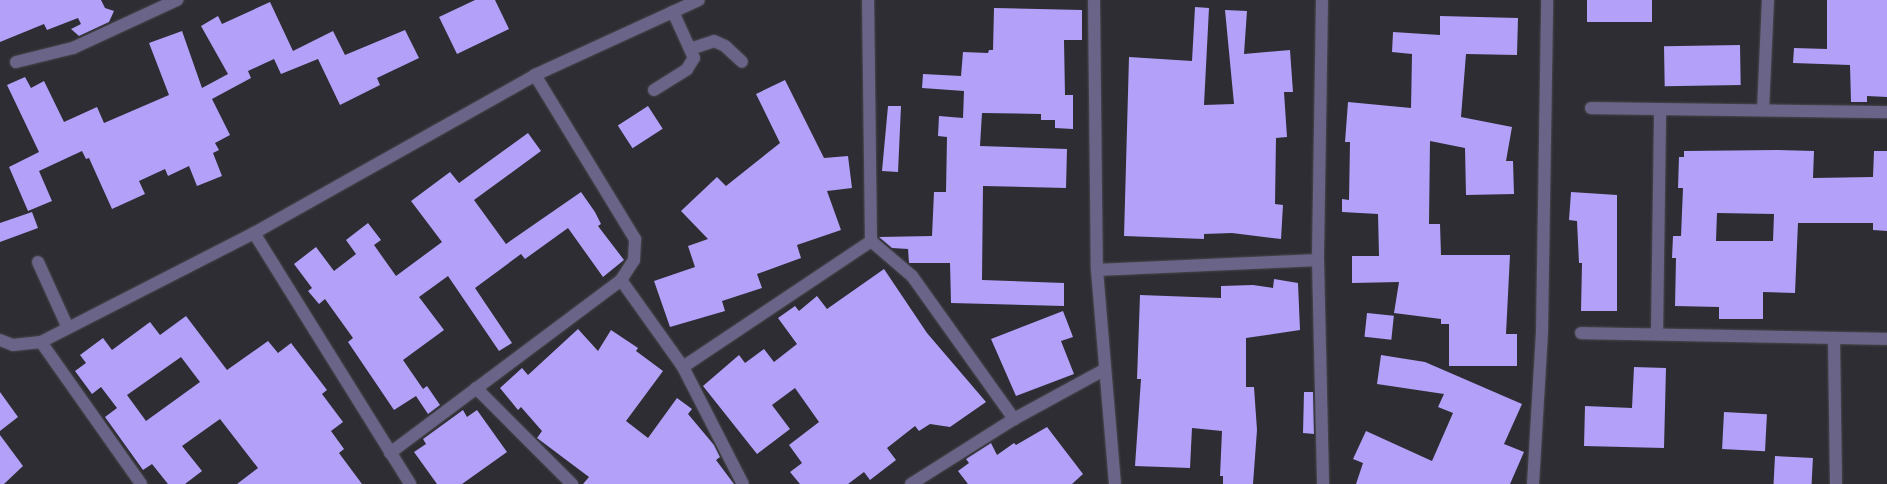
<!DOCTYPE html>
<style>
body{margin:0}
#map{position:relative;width:1887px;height:484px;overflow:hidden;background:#2e2d33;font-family:"PT Sans",sans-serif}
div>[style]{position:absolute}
.building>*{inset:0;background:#b2a0f9;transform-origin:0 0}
.roads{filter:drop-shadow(0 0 1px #49484e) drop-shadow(0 0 1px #49484e)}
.minor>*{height:12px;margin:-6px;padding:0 6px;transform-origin:6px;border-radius:6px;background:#6a6488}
span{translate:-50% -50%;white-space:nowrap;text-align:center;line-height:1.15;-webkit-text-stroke:5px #161518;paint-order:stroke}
</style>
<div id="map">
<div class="building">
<i style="clip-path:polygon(0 0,101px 0,105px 8px,114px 11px,109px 22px,79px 36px,71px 29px,81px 24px,78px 18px,47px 30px,44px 24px,0 42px)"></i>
<i style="clip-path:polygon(475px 0,495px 0,509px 29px,457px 54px,439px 17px)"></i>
<i style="left:1587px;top:0;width:65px;height:22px"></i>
<i style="clip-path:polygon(1827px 0,1887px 0,1887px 97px,1867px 96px,1867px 102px,1851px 102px,1850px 65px,1793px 63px,1794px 48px,1827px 49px)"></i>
<i style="clip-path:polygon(270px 2px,293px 51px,333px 31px,345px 55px,405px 30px,419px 58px,377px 78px,380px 85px,340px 105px,318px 59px,281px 74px,274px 59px,248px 71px,251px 78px,212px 99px,230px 135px,215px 143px,219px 150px,213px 153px,222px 176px,197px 186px,189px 166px,168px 176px,165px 169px,139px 181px,145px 194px,112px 209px,89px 158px,86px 159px,82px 151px,39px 171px,52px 201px,28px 211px,9px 167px,39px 152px,7px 85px,25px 77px,31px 88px,44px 81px,64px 122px,97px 107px,104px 123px,169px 95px,149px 43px,182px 31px,202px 88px,228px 74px,201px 26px,218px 16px,222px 24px)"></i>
<i style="clip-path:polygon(1195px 7px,1209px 8px,1204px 105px,1234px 104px,1225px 10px,1247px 11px,1244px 54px,1290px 50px,1293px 92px,1284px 92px,1287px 137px,1276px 138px,1275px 204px,1283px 205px,1281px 239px,1232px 233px,1204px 234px,1204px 239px,1124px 236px,1129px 57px,1192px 61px)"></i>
<i style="clip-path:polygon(994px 8px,1082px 10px,1082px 40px,1064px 40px,1065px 95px,1073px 95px,1073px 129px,1055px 128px,1055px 120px,1041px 120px,1041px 114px,982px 113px,980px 146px,1067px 149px,1066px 188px,983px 186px,982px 280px,1064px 283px,1064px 306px,951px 303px,950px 263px,909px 263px,908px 249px,892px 248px,879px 237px,932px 236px,934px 192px,946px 192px,947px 137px,938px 136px,939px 116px,963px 118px,964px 91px,922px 88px,923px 74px,961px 76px,963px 52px,988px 53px,989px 50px,993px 50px)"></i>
<i style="clip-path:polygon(1440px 16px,1518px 18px,1517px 55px,1466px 54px,1461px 117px,1512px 127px,1506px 161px,1513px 161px,1514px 194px,1466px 195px,1465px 148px,1430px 141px,1429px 224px,1440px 224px,1441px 255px,1510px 255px,1506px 334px,1517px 334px,1517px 366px,1449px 366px,1449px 324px,1441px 324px,1441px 319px,1394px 313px,1399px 282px,1352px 283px,1352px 256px,1379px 256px,1378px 214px,1342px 212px,1342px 199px,1349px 200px,1350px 142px,1345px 142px,1348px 102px,1411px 108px,1412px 54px,1392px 52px,1393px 32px,1440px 35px)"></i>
<i style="left:1740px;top:45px;width:40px;height:76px;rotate:89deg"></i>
<i style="clip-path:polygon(785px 80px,824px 158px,848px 156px,852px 188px,827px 191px,841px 230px,797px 245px,801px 258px,757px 274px,762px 288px,722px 301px,725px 311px,670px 327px,654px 281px,695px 267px,688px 246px,708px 239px,681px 211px,717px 177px,726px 186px,780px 143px,756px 94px)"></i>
<i style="left:648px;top:106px;width:27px;height:36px;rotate:57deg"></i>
<i style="clip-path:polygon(888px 106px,901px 106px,898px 172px,882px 171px)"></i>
<i style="clip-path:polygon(528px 133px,541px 151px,474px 200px,506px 244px,581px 192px,595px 212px,601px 224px,598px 226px,624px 260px,603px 277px,568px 228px,525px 259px,521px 254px,475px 288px,512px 343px,499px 351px,448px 276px,419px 297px,444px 330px,403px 360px,423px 389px,427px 386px,440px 405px,428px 414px,416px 396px,394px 410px,348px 342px,353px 338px,325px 299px,319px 304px,308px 291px,312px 288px,294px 264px,316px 247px,334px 271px,356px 254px,346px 240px,368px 223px,381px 240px,374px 245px,396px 276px,442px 242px,411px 201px,450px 172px,459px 183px)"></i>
<i style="clip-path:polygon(evenodd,1777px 150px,1814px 151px,1813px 178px,1873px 177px,1874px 151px,1887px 151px,1887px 231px,1873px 230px,1873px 223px,1798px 223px,1795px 293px,1763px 292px,1763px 319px,1719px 319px,1719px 307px,1675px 306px,1676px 258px,1672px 258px,1673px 236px,1681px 236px,1683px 188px,1678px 188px,1679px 157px,1684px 157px,1684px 151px,1777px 150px,1717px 213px,1774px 214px,1773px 241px,1716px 241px,1717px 213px)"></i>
<i style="clip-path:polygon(1571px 192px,1617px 195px,1617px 311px,1581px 311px,1582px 263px,1579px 263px,1577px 221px,1569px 220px)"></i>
<i style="clip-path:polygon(32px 212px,38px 228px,0 242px,0 223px)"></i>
<i style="clip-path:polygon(884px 269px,927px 333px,986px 402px,950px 427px,930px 424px,919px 431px,915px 426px,887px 448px,896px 460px,870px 480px,864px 472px,848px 484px,800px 484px,790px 472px,802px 463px,789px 445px,819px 422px,795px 388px,772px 405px,790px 429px,757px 454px,703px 386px,739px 355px,745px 363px,764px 349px,774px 362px,797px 344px,778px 318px,795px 306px,799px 311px,817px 296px,827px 309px)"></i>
<i style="clip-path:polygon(1274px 279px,1298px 283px,1300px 330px,1246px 338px,1246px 387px,1254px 387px,1257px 430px,1253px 484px,1223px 484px,1223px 476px,1220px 476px,1222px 431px,1192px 428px,1190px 468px,1135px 466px,1141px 379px,1137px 379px,1140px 295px,1221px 298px,1221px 286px,1253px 285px,1273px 288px)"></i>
<i style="clip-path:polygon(1063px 311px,1073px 337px,1061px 341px,1074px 374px,1016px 396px,991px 339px)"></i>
<i style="left:1367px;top:313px;width:27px;height:24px;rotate:6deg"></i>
<i style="clip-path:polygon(evenodd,186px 316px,227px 370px,268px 341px,278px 353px,291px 343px,327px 390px,322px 394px,343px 422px,331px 431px,344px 449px,339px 453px,362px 484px,237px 484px,258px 468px,220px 419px,182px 446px,202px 471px,185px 484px,168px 484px,152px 464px,143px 470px,105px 417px,117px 408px,101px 387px,92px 394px,75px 371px,86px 363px,80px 355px,103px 338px,112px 350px,150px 322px,160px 335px,186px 316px,181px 357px,200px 382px,146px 421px,127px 395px,181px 357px)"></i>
<i style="clip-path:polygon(578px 329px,598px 351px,611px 330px,638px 348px,636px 351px,663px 371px,626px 421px,648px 438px,677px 398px,692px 409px,688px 414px,714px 445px,720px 457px,716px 460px,734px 484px,583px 484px,589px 477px,537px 438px,542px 431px,521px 407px,518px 410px,500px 388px,522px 368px,528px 375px)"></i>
<i style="clip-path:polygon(1381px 355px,1425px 362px,1522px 404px,1504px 444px,1524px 452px,1510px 484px,1356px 484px,1363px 463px,1353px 459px,1366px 431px,1432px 461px,1453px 413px,1438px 407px,1444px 394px,1377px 384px)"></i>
<i style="clip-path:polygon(1634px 367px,1666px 368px,1664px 448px,1584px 446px,1585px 406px,1632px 408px)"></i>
<i style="clip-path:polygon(0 392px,18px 417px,0 431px)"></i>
<i style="clip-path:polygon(1304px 392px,1313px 392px,1314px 434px,1303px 433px)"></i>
<i style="clip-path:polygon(463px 410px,467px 417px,477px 410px,507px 452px,462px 484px,437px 484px,414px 452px,426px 444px,423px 439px)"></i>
<i style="left:1724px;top:412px;width:43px;height:37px;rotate:3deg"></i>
<i style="clip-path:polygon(1047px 427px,1083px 474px,1072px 484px,968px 484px,958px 471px,969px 463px,966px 459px,991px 443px,997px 455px,1014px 443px,1016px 445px)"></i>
<i style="clip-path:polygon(0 435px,23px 466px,4px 484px,0 484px)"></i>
<i style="left:1775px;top:456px;width:38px;height:28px;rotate:3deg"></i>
</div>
<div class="roads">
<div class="minor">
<i style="left:1094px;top:0;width:270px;rotate:89.4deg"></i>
<i style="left:1097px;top:270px;width:215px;rotate:85.2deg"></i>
<i style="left:1322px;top:0;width:260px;rotate:90.9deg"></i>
<i style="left:1318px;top:260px;width:224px;rotate:88.7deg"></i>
<i style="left:690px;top:49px;width:25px;rotate:-18deg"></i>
<i style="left:714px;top:41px;width:12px;rotate:24deg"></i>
<i style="left:725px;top:46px;width:23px;rotate:43deg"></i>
<i style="left:16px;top:62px;width:59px;rotate:-13.8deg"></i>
<i style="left:73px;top:48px;width:115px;rotate:-24.8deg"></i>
<i style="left:654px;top:90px;width:39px;rotate:-32deg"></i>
<i style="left:687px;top:69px;width:13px;rotate:-58deg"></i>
<i style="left:694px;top:58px;width:51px;rotate:-114.5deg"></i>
<i style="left:1591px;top:108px;width:296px;rotate:0.8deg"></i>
<i style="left:1763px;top:110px;width:110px;rotate:-87.4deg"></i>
<i style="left:254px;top:233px;width:296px;rotate:58.1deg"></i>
<i style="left:871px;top:241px;width:54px;rotate:40.5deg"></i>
<i style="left:912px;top:276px;width:176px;rotate:54.5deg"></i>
<i style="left:38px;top:262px;width:72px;rotate:65.6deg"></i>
<i style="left:1097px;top:270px;width:221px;rotate:-2.6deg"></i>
<i style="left:621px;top:280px;width:107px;rotate:54.5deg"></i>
<i style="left:683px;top:367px;width:131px;rotate:62.9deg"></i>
<i style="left:1581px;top:333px;width:306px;rotate:1.1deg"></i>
<i style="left:1657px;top:333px;width:222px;rotate:-89.2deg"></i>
<i style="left:1834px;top:339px;width:145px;rotate:89.2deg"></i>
<i style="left:0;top:340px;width:14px;rotate:21deg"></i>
<i style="left:13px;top:345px;width:28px;rotate:-6deg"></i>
<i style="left:41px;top:342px;width:239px;rotate:-27.1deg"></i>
<i style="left:254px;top:233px;width:322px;rotate:-29.3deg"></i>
<i style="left:535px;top:75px;width:180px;rotate:-24.6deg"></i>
<i style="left:41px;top:342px;width:174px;rotate:54.8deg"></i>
<i style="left:683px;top:367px;width:226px;rotate:-33.8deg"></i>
<i style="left:871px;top:241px;width:241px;rotate:-90.7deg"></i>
<i style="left:476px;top:388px;width:136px;rotate:45deg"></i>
<i style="left:390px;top:453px;width:289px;rotate:-36.8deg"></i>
<i style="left:621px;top:280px;width:24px;rotate:-57deg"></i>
<i style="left:634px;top:260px;width:21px;rotate:-87deg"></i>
<i style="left:635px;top:239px;width:192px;rotate:-121.4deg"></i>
<i style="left:911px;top:484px;width:122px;rotate:-32.3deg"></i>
<i style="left:1014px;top:419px;width:102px;rotate:-28.6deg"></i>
<i style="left:1533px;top:484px;width:153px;rotate:-86.6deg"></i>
<i style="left:1542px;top:331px;width:331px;rotate:-89.1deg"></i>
</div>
</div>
</div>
